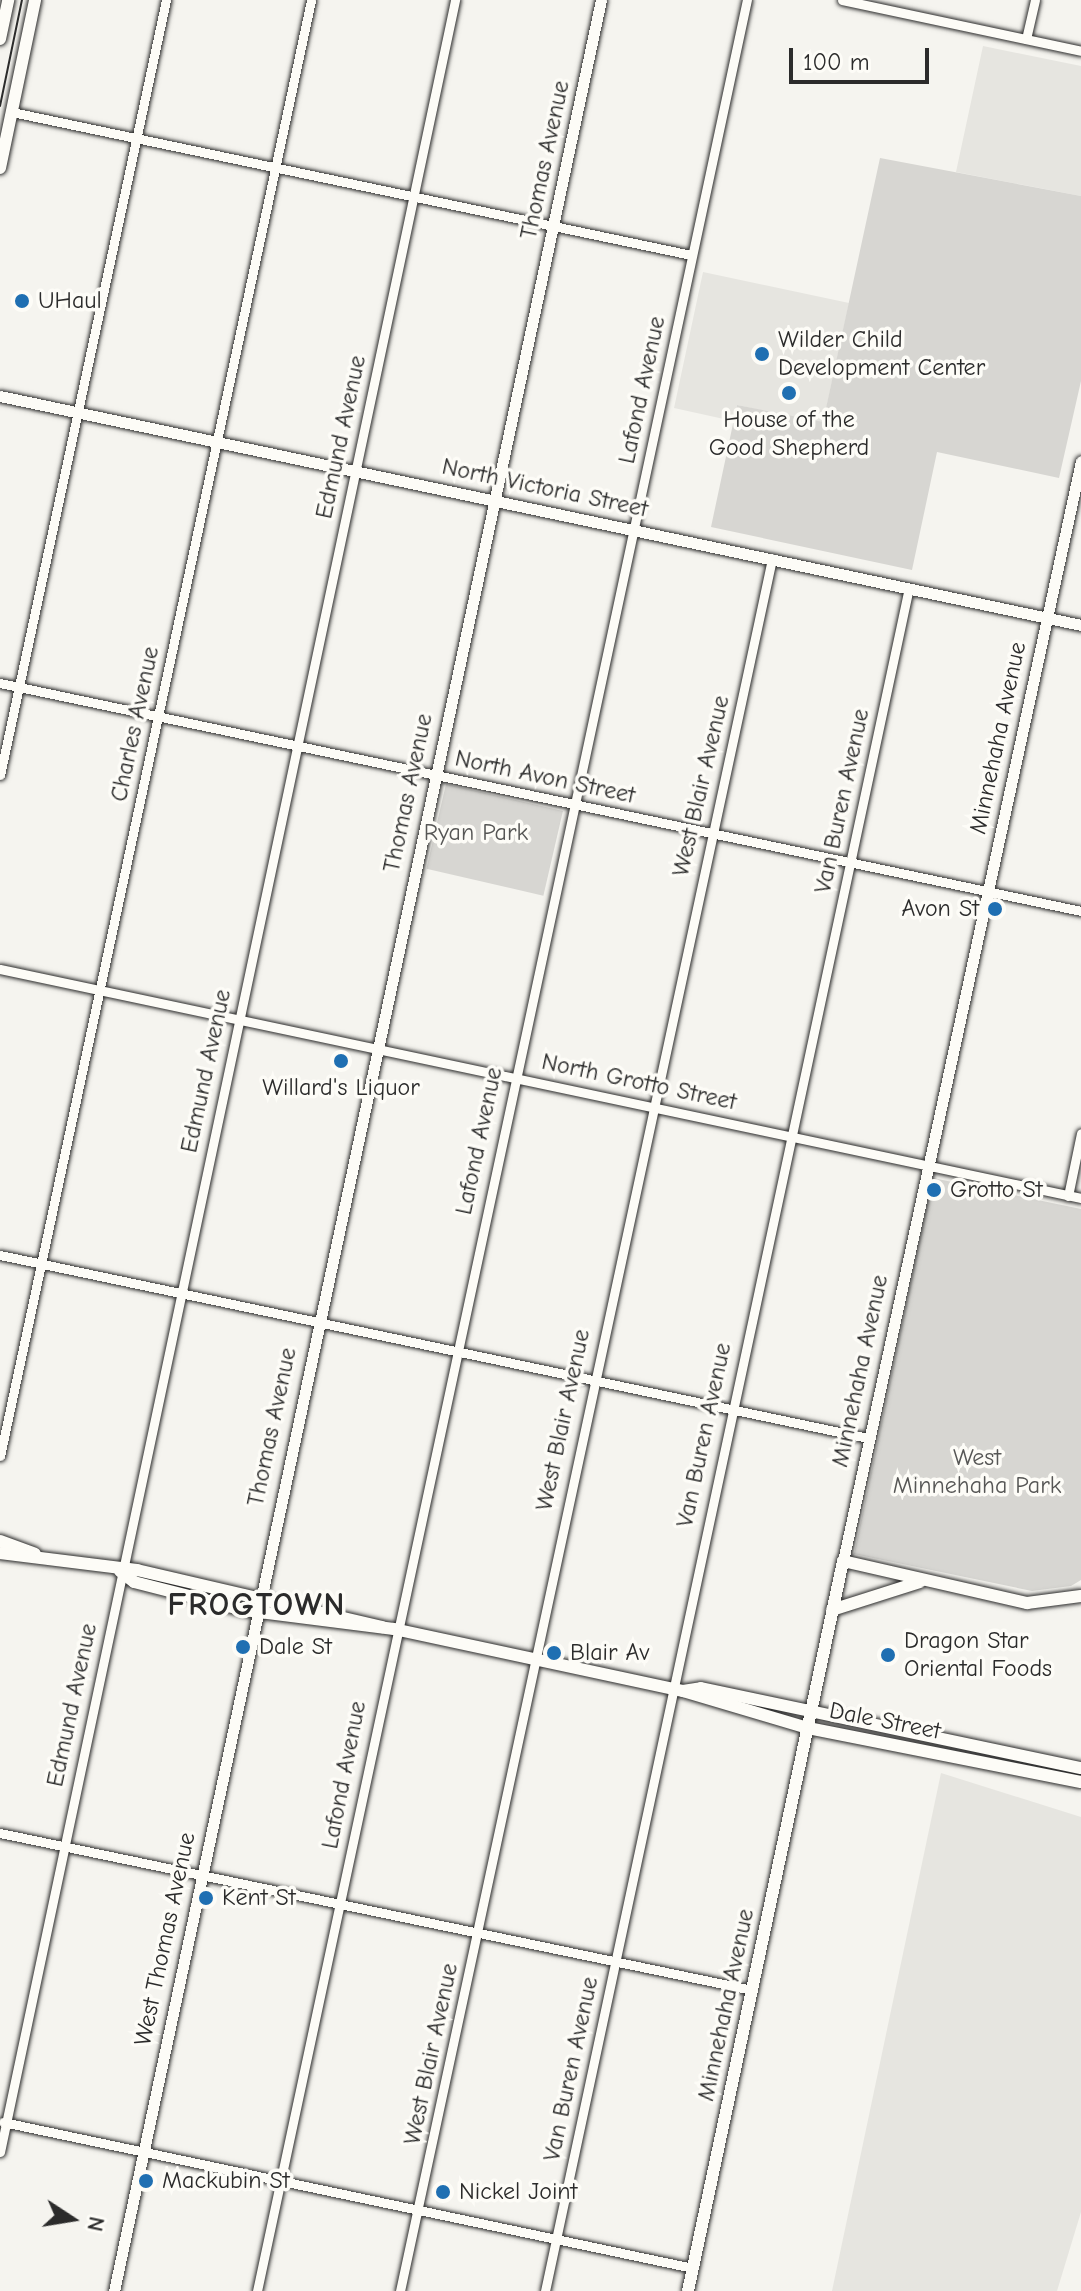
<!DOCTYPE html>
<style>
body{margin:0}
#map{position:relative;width:1081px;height:2291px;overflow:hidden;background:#f5f4ef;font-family:"Comic Neue",sans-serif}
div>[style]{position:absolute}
.built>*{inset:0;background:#e6e5e0}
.green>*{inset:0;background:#d7d6d2;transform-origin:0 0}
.roads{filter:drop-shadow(0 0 2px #2b2b2b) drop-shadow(0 0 2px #2b2b2b)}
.minor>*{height:9px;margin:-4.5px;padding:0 4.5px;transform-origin:4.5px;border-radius:4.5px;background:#fdfcf7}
.tertiary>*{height:11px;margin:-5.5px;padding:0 5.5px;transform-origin:5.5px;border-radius:5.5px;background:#fdfcf7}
.secondary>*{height:12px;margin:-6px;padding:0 6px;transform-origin:6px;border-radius:6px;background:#fdfcf7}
.tram>*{height:2px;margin:-1px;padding:0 1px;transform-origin:1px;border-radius:1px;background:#2b2b2b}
.dots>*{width:22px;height:22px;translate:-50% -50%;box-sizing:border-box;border:4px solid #fdfcf7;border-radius:50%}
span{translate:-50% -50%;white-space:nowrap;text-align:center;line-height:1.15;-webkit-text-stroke:7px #fdfcf7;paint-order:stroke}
.street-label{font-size:24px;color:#2b2b2b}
.poi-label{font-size:24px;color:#2b2b2b}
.left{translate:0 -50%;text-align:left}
.right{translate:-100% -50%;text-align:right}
.park-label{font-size:24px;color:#565655}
.district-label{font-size:32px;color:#2b2b2b;font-weight:700;letter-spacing:2px}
.north{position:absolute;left:32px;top:2179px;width:80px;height:80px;-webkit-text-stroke:6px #fdfcf7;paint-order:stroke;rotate:102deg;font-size:22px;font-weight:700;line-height:32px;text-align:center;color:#2b2b2b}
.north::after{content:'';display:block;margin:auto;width:28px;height:36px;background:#2b2b2b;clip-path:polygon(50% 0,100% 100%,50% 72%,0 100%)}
.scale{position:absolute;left:789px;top:48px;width:140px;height:36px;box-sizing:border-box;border:4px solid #2b2b2b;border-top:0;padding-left:10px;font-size:24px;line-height:28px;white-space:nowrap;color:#2b2b2b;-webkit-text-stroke:6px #fdfcf7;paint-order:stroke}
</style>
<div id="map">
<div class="built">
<i style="clip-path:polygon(983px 46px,1081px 66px,1081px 196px,956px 172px)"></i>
<i style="clip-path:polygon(703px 272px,849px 303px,823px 423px,737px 405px,733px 421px,674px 408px)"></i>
<i style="clip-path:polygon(941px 1773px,1081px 1817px,1081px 2212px,1057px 2291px,832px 2291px)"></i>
</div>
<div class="green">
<i style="clip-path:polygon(880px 158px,1081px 196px,1081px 381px,1059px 478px,937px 452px,912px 570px,711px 527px,737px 405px,823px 422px)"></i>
<i style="left:446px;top:784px;width:120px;height:87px;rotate:13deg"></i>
<i style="clip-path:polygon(933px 1178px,1081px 1209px,1081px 1580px,1071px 1586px,1032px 1591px,854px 1554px)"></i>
</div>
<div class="roads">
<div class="minor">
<i style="left:842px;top:0;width:244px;rotate:12deg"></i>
<i style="left:1026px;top:39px;width:40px;rotate:-77deg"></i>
<i style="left:12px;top:112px;width:694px;rotate:11.89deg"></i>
<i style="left:0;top:683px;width:1105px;rotate:11.91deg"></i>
<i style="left:0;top:775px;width:793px;rotate:-77.91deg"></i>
<i style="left:0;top:969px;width:1105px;rotate:11.96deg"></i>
<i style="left:1068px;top:1196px;width:64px;rotate:-78.3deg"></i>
<i style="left:0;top:1255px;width:887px;rotate:11.91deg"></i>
<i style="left:0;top:1456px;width:1489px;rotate:-77.94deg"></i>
<i style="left:0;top:1833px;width:768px;rotate:11.79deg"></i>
<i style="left:3px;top:2122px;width:705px;rotate:11.95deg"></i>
<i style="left:0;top:2152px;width:2200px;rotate:-78.06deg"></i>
<i style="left:257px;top:2291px;width:2343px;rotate:-77.93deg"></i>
<i style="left:400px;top:2291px;width:1772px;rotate:-77.88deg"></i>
<i style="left:545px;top:2291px;width:1741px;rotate:-77.94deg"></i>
</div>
<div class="tertiary">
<i style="left:0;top:396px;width:1105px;rotate:11.96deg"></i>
<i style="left:843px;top:1561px;width:1125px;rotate:-77.79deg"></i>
<i style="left:114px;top:2291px;width:2342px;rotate:-78deg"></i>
</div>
<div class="secondary">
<i style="left:0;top:39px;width:40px;rotate:-78deg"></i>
<i style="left:0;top:168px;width:172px;rotate:-78.2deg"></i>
<i style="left:0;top:1541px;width:37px;rotate:20deg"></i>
<i style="left:0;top:1553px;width:138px;rotate:7.1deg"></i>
<i style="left:137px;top:1570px;width:252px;rotate:13.1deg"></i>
<i style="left:120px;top:1571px;width:18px;rotate:38deg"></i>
<i style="left:134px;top:1582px;width:114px;rotate:14.3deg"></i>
<i style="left:244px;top:1610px;width:151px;rotate:7.2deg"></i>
<i style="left:394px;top:1629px;width:296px;rotate:12.1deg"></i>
<i style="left:683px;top:1691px;width:130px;rotate:16.5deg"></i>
<i style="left:808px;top:1728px;width:278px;rotate:11.2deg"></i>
<i style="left:832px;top:1610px;width:92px;rotate:-17.7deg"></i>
<i style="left:683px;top:1691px;width:18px;rotate:-9deg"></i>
<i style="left:701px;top:1688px;width:388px;rotate:11.9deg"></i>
<i style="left:688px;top:2291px;width:746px;rotate:-78.01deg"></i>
<i style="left:843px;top:1561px;width:189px;rotate:12.9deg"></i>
<i style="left:1027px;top:1603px;width:54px;rotate:-7.4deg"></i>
</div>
</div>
<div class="tram">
<i style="left:0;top:106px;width:108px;rotate:-78.3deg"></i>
</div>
<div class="dots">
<i style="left:22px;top:301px;background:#1f6fb2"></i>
<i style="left:762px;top:354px;background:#1f6fb2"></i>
<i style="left:789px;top:393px;background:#1f6fb2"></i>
<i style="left:995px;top:909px;background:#1f6fb2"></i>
<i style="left:341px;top:1061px;background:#1f6fb2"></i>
<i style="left:934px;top:1190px;background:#1f6fb2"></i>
<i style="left:243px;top:1647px;background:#1f6fb2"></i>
<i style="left:554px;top:1653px;background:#1f6fb2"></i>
<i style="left:888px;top:1655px;background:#1f6fb2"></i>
<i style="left:206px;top:1898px;background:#1f6fb2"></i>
<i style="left:146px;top:2181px;background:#1f6fb2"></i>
<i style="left:443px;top:2192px;background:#1f6fb2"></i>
</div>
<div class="street-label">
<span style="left:545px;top:160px;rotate:-78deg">Thomas Avenue</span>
<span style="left:642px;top:390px;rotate:-78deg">Lafond Avenue</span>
<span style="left:341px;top:437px;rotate:-78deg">Edmund Avenue</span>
<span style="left:545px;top:488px;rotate:12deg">North Victoria Street</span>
<span style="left:135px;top:724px;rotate:-78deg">Charles Avenue</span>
<span style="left:998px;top:738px;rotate:-78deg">Minnehaha Avenue</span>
<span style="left:545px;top:777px;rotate:12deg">North Avon Street</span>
<span style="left:701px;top:786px;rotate:-77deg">West Blair Avenue</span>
<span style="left:408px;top:793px;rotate:-78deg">Thomas Avenue</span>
<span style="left:842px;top:801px;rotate:-78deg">Van Buren Avenue</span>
<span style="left:206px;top:1071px;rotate:-78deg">Edmund Avenue</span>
<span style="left:639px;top:1082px;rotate:12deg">North Grotto Street</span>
<span style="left:479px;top:1141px;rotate:-78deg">Lafond Avenue</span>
<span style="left:860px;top:1371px;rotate:-78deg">Minnehaha Avenue</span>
<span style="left:563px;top:1420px;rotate:-78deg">West Blair Avenue</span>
<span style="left:272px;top:1427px;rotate:-78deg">Thomas Avenue</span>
<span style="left:704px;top:1435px;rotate:-78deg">Van Buren Avenue</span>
<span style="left:72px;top:1705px;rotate:-78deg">Edmund Avenue</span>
<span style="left:885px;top:1721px;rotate:11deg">Dale Street</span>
<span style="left:344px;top:1775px;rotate:-79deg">Lafond Avenue</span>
<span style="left:165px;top:1939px;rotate:-78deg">West Thomas Avenue</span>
<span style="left:726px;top:2005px;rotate:-78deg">Minnehaha Avenue</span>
<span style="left:431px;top:2054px;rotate:-78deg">West Blair Avenue</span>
<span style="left:571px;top:2069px;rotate:-78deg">Van Buren Avenue</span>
</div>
<div class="poi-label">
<span class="left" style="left:38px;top:301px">UHaul</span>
<span class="left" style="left:778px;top:354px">Wilder Child<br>Development Center</span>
<span style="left:789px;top:434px">House of the<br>Good Shepherd</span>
<span class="right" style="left:979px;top:909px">Avon St</span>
<span style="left:341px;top:1088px">Willard's Liquor</span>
<span class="left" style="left:950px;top:1190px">Grotto St</span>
<span class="left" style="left:904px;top:1655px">Dragon Star<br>Oriental Foods</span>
<span class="left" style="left:259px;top:1647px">Dale St</span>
<span class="left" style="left:570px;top:1653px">Blair Av</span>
<span class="left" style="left:222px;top:1898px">Kent St</span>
<span class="left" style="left:162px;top:2181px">Mackubin St</span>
<span class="left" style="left:459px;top:2192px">Nickel Joint</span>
</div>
<div class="park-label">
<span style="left:476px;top:833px">Ryan Park</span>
<span style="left:977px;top:1472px">West<br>Minnehaha Park</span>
</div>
<div class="district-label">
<span style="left:257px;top:1605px">FROGTOWN</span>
</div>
<div class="north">N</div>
<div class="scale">100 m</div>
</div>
